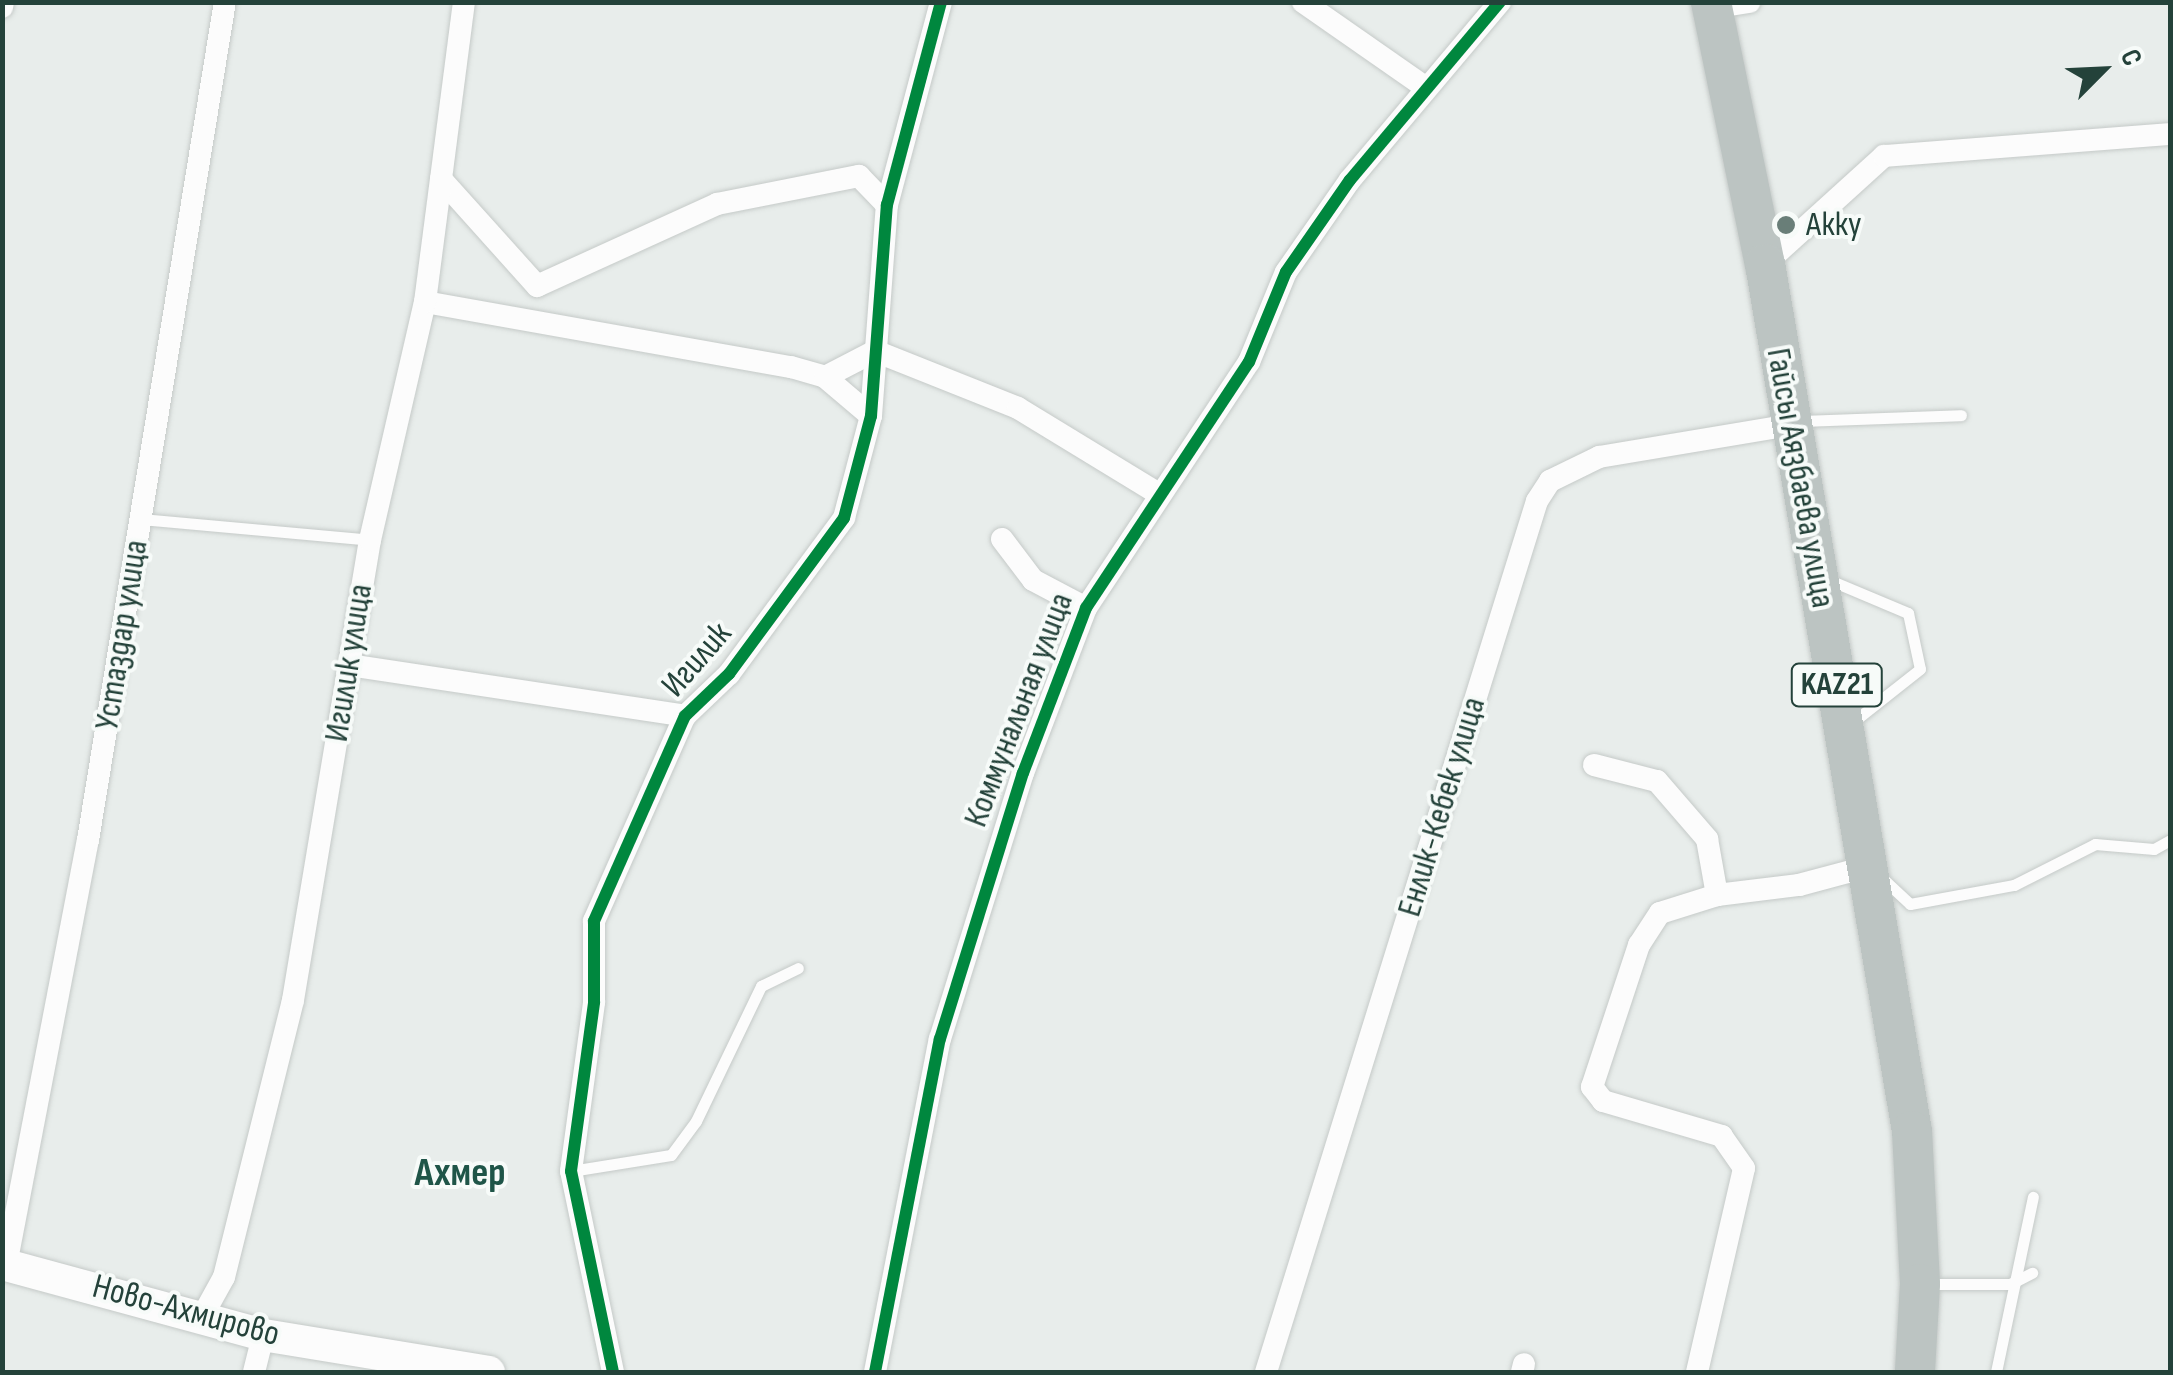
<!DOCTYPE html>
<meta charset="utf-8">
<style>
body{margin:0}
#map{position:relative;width:2173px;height:1375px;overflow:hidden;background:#e8edeb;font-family:"Sofia Sans Condensed",sans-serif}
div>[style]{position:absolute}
.roads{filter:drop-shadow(0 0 2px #c5cac8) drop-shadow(0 0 2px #c5cac8)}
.lane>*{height:11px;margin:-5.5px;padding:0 5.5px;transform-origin:5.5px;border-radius:5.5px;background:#fcfcfc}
.street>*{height:22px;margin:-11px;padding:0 11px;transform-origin:11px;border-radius:11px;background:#fcfcfc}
.secondary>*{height:32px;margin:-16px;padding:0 16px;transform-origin:16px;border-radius:16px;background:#fcfcfc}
.highway>*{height:40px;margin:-20px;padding:0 20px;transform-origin:20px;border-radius:20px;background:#bcc4c2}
.cycleway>*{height:12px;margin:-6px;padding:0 6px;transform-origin:6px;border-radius:6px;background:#00873e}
.dots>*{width:28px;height:28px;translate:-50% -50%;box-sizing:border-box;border:5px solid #f7fbf9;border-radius:50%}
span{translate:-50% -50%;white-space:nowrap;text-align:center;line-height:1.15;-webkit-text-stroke:8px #f7fbf9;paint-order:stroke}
.shield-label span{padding:2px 8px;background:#f7fbf9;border:2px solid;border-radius:8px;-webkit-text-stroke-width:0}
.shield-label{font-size:32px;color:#24423a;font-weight:700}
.poi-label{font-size:35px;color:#24423a}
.left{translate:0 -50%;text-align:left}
.street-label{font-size:35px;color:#24423a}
.quarter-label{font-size:40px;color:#1f5548;font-weight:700}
.frame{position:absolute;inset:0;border:5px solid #24423a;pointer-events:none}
.north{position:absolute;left:2053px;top:20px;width:100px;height:100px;-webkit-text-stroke:8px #f7fbf9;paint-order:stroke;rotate:66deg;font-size:28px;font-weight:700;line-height:40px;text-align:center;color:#24423a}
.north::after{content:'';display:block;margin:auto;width:35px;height:45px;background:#24423a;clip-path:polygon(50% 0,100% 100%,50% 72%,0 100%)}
</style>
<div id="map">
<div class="roads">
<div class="lane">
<i style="left:1800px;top:421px;width:161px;rotate:-2.1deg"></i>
<i style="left:141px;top:519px;width:230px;rotate:5.2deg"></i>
<i style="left:1827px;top:579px;width:88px;rotate:22.8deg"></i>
<i style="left:1908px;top:613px;width:57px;rotate:77.9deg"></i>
<i style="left:1920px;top:669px;width:85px;rotate:141.7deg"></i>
<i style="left:1880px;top:876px;width:41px;rotate:43deg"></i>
<i style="left:1910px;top:904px;width:106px;rotate:-10.4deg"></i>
<i style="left:2014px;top:885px;width:91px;rotate:-26.8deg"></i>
<i style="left:2095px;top:844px;width:59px;rotate:4.8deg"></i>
<i style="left:2154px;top:849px;width:18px;rotate:-29deg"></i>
<i style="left:571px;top:1171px;width:101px;rotate:-9.1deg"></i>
<i style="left:671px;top:1155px;width:42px;rotate:-53.7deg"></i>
<i style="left:696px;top:1121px;width:150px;rotate:-64.3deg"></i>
<i style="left:761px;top:986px;width:41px;rotate:-25.9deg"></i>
<i style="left:1929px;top:1284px;width:81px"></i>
<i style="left:2010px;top:1284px;width:25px;rotate:-27deg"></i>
<i style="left:1996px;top:1372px;width:179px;rotate:-78.1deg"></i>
</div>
<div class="street">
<i style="left:1303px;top:2px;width:149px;rotate:34.9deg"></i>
<i style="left:2px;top:7px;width:5px;rotate:-79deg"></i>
<i style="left:1711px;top:8px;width:39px;rotate:-9deg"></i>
<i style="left:441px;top:179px;width:144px;rotate:48.1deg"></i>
<i style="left:537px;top:286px;width:198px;rotate:-24.5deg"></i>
<i style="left:717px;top:204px;width:145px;rotate:-11.2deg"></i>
<i style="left:859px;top:176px;width:40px;rotate:46deg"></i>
<i style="left:1765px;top:264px;width:161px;rotate:-42.2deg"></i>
<i style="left:1884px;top:156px;width:287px;rotate:-4.4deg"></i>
<i style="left:425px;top:302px;width:372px;rotate:10.1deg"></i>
<i style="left:791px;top:367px;width:35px;rotate:16deg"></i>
<i style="left:825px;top:377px;width:60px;rotate:40.3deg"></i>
<i style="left:825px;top:377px;width:56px;rotate:-27.5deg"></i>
<i style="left:875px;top:351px;width:154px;rotate:21.7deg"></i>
<i style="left:1018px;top:408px;width:163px;rotate:31.4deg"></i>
<i style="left:1002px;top:539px;width:51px;rotate:52.9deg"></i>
<i style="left:1033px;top:580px;width:60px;rotate:27.8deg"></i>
<i style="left:349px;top:665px;width:340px;rotate:8.6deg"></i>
<i style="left:1594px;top:765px;width:65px;rotate:14.3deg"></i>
<i style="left:1657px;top:781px;width:77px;rotate:49.2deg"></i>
<i style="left:1707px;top:839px;width:57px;rotate:79.9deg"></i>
<i style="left:6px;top:1265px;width:433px;rotate:-79.1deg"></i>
<i style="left:88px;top:840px;width:849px;rotate:-80.72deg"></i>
<i style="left:203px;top:1315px;width:43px;rotate:-61.1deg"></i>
<i style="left:224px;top:1277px;width:285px;rotate:-76deg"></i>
<i style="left:293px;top:1000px;width:466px;rotate:-80.5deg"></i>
<i style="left:370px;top:540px;width:244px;rotate:-77deg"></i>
<i style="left:425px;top:302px;width:303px;rotate:-82.6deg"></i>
<i style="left:254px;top:1372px;width:38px;rotate:-76deg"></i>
<i style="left:613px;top:1372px;width:205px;rotate:-101.8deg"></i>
<i style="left:571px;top:1171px;width:171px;rotate:-82.2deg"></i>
<i style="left:594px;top:1002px;width:81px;rotate:-90deg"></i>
<i style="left:594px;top:921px;width:224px;rotate:-66.1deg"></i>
<i style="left:685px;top:716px;width:61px;rotate:-43.7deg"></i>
<i style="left:729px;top:674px;width:194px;rotate:-53.6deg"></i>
<i style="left:844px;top:518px;width:106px;rotate:-75.2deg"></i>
<i style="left:871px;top:416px;width:212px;rotate:-85.7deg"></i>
<i style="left:887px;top:205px;width:210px;rotate:-75.1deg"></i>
<i style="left:875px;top:1372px;width:339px;rotate:-79deg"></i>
<i style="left:940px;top:1039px;width:279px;rotate:-72.7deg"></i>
<i style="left:1023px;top:773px;width:177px;rotate:-69.1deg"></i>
<i style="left:1086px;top:608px;width:295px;rotate:-56.5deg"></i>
<i style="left:1249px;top:362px;width:97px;rotate:-67.7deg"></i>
<i style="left:1286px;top:272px;width:112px;rotate:-55.2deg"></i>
<i style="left:1350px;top:180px;width:233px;rotate:-49.9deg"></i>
<i style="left:1266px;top:1372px;width:912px;rotate:-72.72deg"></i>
<i style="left:1537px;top:501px;width:24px;rotate:-57deg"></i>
<i style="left:1550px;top:481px;width:55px;rotate:-26.1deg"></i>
<i style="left:1599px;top:457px;width:194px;rotate:-9.5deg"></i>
<i style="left:1522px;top:1372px;width:8px;rotate:-76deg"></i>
<i style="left:1697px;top:1372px;width:209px;rotate:-77deg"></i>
<i style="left:1744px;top:1168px;width:39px;rotate:-125deg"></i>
<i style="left:1722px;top:1136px;width:124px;rotate:-163.6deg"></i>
<i style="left:1603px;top:1101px;width:18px;rotate:-128deg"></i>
<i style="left:1592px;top:1087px;width:150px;rotate:-71.7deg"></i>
<i style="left:1639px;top:945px;width:38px;rotate:-57deg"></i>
<i style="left:1660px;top:913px;width:60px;rotate:-17.5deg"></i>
<i style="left:1717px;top:895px;width:83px;rotate:-7deg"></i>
<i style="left:1799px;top:885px;width:73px;rotate:-15deg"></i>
</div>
<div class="secondary">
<i style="left:2px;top:1264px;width:270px;rotate:15.2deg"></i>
<i style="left:263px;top:1335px;width:229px;rotate:9.3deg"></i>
</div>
<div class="highway">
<i style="left:1711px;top:2px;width:268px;rotate:78.4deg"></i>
<i style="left:1765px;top:264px;width:879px;rotate:80.38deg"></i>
<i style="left:1912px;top:1131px;width:153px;rotate:87deg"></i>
<i style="left:1920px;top:1284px;width:88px;rotate:93.3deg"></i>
</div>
</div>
<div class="cycleway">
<i style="left:613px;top:1372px;width:205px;rotate:-101.8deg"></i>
<i style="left:571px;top:1171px;width:171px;rotate:-82.2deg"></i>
<i style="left:594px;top:1002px;width:81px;rotate:-90deg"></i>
<i style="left:594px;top:921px;width:224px;rotate:-66.1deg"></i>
<i style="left:685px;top:716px;width:61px;rotate:-43.7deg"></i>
<i style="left:729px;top:674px;width:194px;rotate:-53.6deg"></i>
<i style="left:844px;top:518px;width:106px;rotate:-75.2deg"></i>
<i style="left:871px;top:416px;width:212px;rotate:-85.7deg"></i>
<i style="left:887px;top:205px;width:210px;rotate:-75.1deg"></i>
<i style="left:875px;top:1372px;width:339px;rotate:-79deg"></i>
<i style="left:940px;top:1039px;width:279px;rotate:-72.7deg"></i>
<i style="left:1023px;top:773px;width:177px;rotate:-69.1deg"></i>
<i style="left:1086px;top:608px;width:295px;rotate:-56.5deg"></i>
<i style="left:1249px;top:362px;width:97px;rotate:-67.7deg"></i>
<i style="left:1286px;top:272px;width:112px;rotate:-55.2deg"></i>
<i style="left:1350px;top:180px;width:233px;rotate:-49.9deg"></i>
</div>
<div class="dots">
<i style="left:1786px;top:225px;background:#697e78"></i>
</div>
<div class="shield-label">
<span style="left:1837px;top:685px">KAZ21</span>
</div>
<div class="poi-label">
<span class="left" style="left:1806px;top:225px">Акку</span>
</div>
<div class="street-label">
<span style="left:1800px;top:478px;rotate:80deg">Гайсы Аязбаева улица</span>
<span style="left:122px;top:635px;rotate:-81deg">Устаздар улица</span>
<span style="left:697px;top:660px;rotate:-49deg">Игилик</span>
<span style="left:349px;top:663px;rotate:-81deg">Игилик улица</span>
<span style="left:1019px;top:710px;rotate:-69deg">Коммунальная улица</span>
<span style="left:1442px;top:807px;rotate:-73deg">Енлик-Кебек улица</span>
<span style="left:186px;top:1311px;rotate:15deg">Ново-Ахмирово</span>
</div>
<div class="quarter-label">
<span style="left:460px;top:1173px">Ахмер</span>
</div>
<div class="frame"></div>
<div class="north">С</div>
</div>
